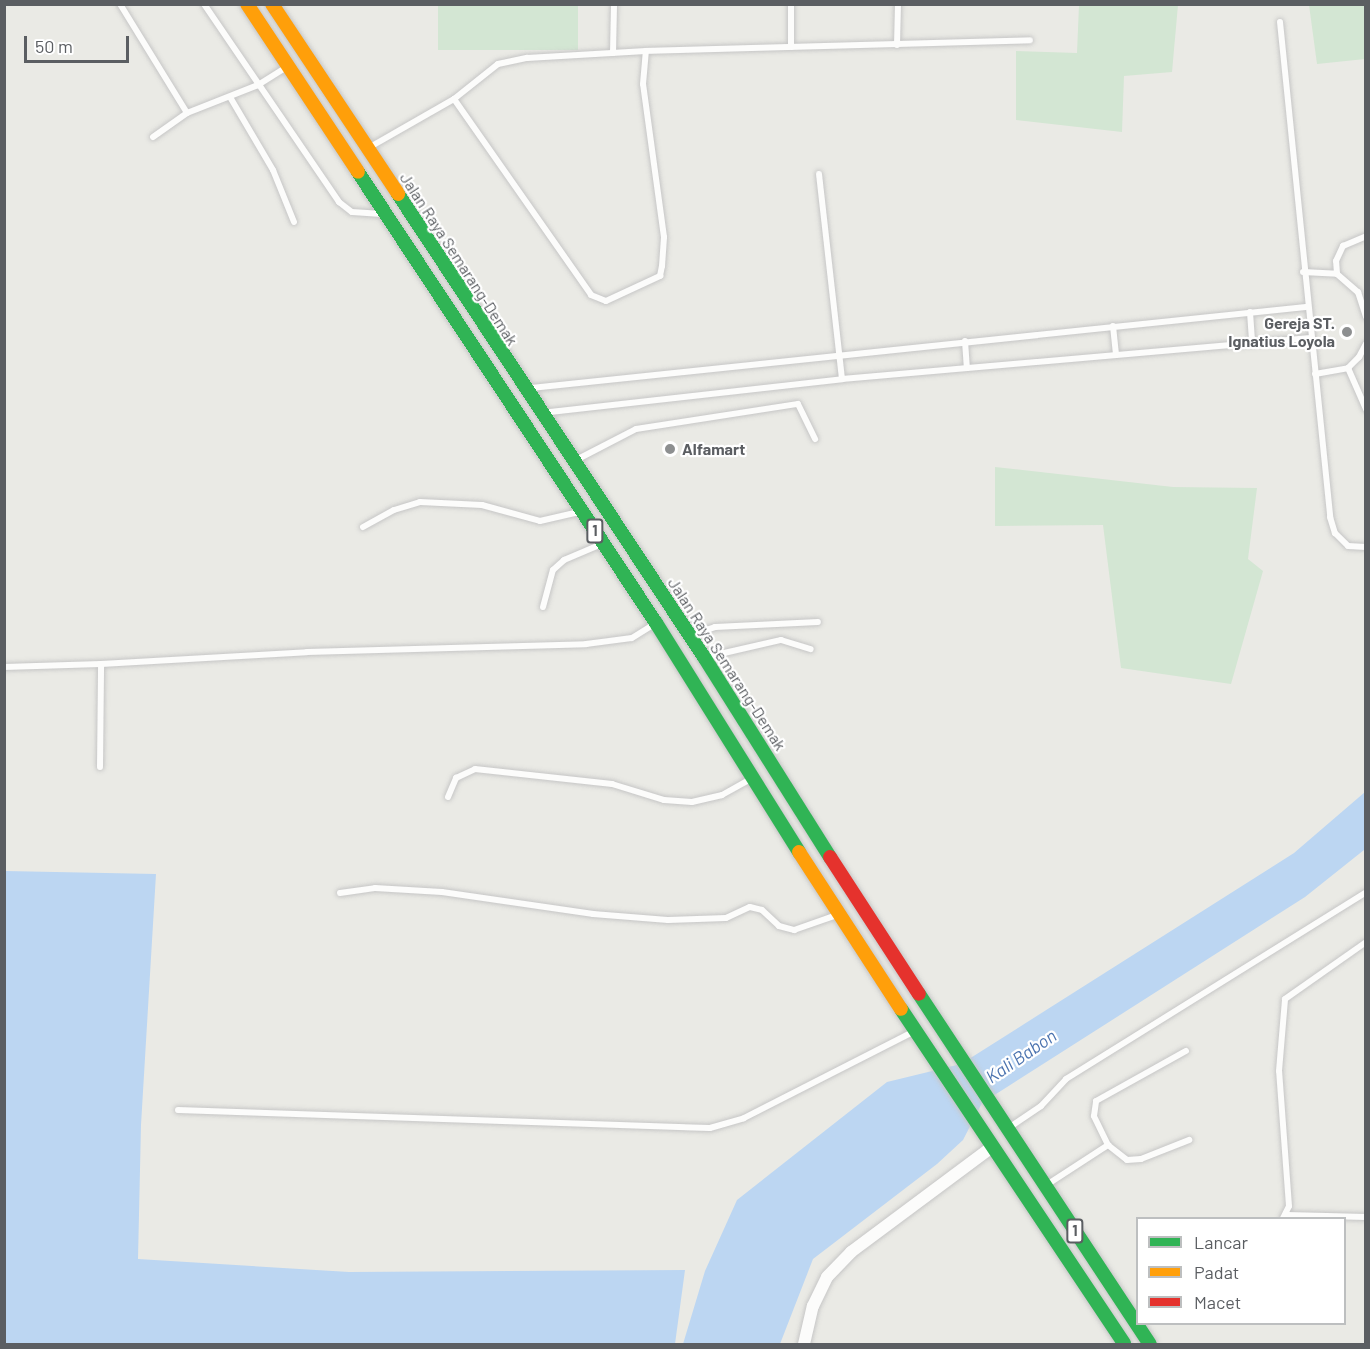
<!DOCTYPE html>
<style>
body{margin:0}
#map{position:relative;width:1370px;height:1349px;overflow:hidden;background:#eaeae5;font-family:Barlow,sans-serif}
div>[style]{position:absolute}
.green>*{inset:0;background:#d3e6d3;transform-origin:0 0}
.water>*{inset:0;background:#bcd6f2}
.roads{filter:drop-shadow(0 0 2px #c6c6c6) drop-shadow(0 0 2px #c6c6c6)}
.lane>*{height:6px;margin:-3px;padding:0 3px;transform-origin:3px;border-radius:3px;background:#fcfcfb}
.street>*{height:12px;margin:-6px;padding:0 6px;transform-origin:6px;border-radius:6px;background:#fcfcfb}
.fast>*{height:14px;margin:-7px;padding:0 7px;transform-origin:7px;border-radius:7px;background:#30b455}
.slow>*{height:14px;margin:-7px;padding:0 7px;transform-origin:7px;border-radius:7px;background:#ff9f0a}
.jam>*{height:14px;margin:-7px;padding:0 7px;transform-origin:7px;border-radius:7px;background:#e5322d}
.dots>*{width:16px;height:16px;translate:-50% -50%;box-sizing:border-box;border:3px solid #fff;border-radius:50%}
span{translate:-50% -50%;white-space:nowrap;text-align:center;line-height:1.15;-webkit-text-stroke:4.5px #fff;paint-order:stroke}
.shield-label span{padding:2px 4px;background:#fff;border:2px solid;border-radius:4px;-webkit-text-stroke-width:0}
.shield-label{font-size:15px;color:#5b5e62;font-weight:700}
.street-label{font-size:16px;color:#5b5e62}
.poi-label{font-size:16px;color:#5b5e62;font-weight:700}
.right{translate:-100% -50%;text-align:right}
.left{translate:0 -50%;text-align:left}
.water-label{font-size:18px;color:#4b73af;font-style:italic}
.frame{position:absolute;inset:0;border:6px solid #5b5e62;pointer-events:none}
.legend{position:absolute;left:1136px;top:1217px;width:210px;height:108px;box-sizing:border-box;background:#fff;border:2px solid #bdbfc0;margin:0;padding:8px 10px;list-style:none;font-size:18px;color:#5b5e62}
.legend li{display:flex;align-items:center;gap:12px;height:30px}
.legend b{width:30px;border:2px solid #bdbfc0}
.scale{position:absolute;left:24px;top:36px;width:105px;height:27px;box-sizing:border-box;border:3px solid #5b5e62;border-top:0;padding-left:8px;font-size:18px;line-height:21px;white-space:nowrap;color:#5b5e62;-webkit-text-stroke:4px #fff;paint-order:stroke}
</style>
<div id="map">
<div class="green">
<i style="left:438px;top:5px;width:140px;height:45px"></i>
<i style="clip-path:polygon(1079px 5px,1178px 5px,1172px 72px,1124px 76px,1122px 132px,1016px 120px,1016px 51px,1077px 53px)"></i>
<i style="clip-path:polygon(1309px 5px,1365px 5px,1365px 59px,1317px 64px)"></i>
<i style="clip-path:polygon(995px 467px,1173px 487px,1257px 488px,1248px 559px,1263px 571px,1231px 684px,1121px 668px,1103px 525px,995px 526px)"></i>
</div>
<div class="water">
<i style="clip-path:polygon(1365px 792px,1364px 850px,1305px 897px,982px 1103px,963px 1140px,937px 1164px,813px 1259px,780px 1344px,683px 1344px,705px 1271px,737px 1200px,887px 1082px,961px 1064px,1294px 853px)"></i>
<i style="clip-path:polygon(5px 871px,156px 874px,141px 1125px,138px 1259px,349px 1272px,685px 1270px,675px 1344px,5px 1344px)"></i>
</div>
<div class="roads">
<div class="lane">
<i style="left:120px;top:4px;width:128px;rotate:58.4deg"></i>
<i style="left:204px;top:4px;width:240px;rotate:55.7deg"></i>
<i style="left:339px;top:202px;width:16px;rotate:38deg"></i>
<i style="left:352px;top:212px;width:26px;rotate:4deg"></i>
<i style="left:791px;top:4px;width:43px;rotate:90deg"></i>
<i style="left:1280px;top:22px;width:498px;rotate:84.2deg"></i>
<i style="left:1330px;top:517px;width:17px;rotate:73deg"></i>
<i style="left:1335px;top:533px;width:18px;rotate:45deg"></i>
<i style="left:1348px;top:546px;width:18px;rotate:3deg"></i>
<i style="left:897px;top:45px;width:41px;rotate:-88.6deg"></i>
<i style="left:613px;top:53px;width:49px;rotate:-88.8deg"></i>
<i style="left:230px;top:97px;width:85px;rotate:59.5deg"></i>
<i style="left:273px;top:170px;width:56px;rotate:68deg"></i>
<i style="left:454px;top:99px;width:56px;rotate:-38.5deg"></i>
<i style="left:498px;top:64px;width:30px;rotate:-12deg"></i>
<i style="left:527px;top:58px;width:119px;rotate:-3.4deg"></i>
<i style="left:646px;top:51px;width:384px;rotate:-1.6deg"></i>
<i style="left:153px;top:137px;width:42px;rotate:-35.2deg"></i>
<i style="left:187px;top:113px;width:76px;rotate:-21.5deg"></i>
<i style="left:258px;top:85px;width:31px;rotate:-32deg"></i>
<i style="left:370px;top:147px;width:97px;rotate:-29.7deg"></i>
<i style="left:454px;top:99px;width:239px;rotate:55deg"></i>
<i style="left:591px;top:295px;width:16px;rotate:22deg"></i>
<i style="left:606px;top:301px;width:60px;rotate:-24.8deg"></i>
<i style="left:660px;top:276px;width:10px;rotate:-79deg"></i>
<i style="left:662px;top:266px;width:29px;rotate:-86deg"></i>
<i style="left:664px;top:237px;width:154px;rotate:-97.8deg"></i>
<i style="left:643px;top:84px;width:33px;rotate:-85deg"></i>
<i style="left:819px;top:174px;width:206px;rotate:83.6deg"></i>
<i style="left:1303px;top:272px;width:34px;rotate:3deg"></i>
<i style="left:1337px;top:274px;width:28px;rotate:41deg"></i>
<i style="left:1358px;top:292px;width:26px;rotate:72deg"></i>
<i style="left:1337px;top:274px;width:13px;rotate:-94deg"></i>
<i style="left:1336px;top:261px;width:17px;rotate:-65deg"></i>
<i style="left:1343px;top:246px;width:25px;rotate:-23deg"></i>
<i style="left:1250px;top:312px;width:31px;rotate:86deg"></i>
<i style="left:1113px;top:326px;width:29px;rotate:84deg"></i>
<i style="left:965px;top:341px;width:27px;rotate:86deg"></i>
<i style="left:1348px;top:368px;width:45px;rotate:66.3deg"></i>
<i style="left:1315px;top:374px;width:34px;rotate:-10deg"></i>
<i style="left:1348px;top:368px;width:16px;rotate:-45deg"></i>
<i style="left:1359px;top:357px;width:15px;rotate:-62deg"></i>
<i style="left:531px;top:388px;width:779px;rotate:-5.97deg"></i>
<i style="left:550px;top:412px;width:294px;rotate:-6.4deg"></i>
<i style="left:842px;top:379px;width:470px;rotate:-5deg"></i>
<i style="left:578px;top:459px;width:65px;rotate:-27.3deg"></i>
<i style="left:636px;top:429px;width:164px;rotate:-8.8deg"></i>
<i style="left:798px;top:404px;width:39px;rotate:64deg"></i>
<i style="left:363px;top:527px;width:35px;rotate:-29deg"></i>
<i style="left:394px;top:510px;width:27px;rotate:-17deg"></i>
<i style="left:420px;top:502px;width:62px;rotate:2.8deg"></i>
<i style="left:482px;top:505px;width:60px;rotate:15.4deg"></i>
<i style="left:540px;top:521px;width:40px;rotate:-13deg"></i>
<i style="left:543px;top:607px;width:38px;rotate:-75deg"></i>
<i style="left:553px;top:570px;width:15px;rotate:-42deg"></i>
<i style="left:564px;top:560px;width:39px;rotate:-23deg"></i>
<i style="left:694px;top:634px;width:22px;rotate:-18deg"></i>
<i style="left:715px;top:627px;width:103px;rotate:-2.8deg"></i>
<i style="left:711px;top:656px;width:72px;rotate:-12.9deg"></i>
<i style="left:781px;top:640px;width:31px;rotate:17deg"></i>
<i style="left:4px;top:667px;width:97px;rotate:-1.8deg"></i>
<i style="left:100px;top:767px;width:103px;rotate:-89.4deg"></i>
<i style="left:101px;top:664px;width:206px;rotate:-3.3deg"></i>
<i style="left:307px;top:652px;width:279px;rotate:-1.6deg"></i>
<i style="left:586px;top:644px;width:46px;rotate:-7.4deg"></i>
<i style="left:632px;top:638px;width:25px;rotate:-32deg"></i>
<i style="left:448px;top:797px;width:21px;rotate:-67deg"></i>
<i style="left:456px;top:778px;width:21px;rotate:-25deg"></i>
<i style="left:475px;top:769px;width:138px;rotate:6.2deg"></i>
<i style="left:612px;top:784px;width:54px;rotate:17.1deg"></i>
<i style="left:664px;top:800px;width:28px;rotate:4deg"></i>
<i style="left:692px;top:802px;width:31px;rotate:-13deg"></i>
<i style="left:722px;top:795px;width:31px;rotate:-29deg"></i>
<i style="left:340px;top:893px;width:35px;rotate:-8deg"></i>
<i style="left:375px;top:888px;width:67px;rotate:3.4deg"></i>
<i style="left:442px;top:892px;width:153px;rotate:8.3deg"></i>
<i style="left:593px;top:914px;width:75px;rotate:4.6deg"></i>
<i style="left:668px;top:920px;width:58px;rotate:-2deg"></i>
<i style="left:726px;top:918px;width:26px;rotate:-25deg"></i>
<i style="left:750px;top:907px;width:12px;rotate:14deg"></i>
<i style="left:762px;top:910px;width:23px;rotate:43deg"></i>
<i style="left:779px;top:926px;width:16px;rotate:15deg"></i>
<i style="left:794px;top:930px;width:42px;rotate:-19.3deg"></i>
<i style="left:178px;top:1110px;width:532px;rotate:1.94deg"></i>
<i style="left:710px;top:1128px;width:35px;rotate:-16deg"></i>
<i style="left:744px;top:1118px;width:187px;rotate:-27deg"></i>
<i style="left:1010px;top:1127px;width:37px;rotate:-34deg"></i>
<i style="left:1041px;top:1106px;width:37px;rotate:-47deg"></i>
<i style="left:1066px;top:1079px;width:354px;rotate:-31.9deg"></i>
<i style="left:1108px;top:1145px;width:32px;rotate:-116deg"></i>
<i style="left:1094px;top:1116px;width:15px;rotate:-82deg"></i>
<i style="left:1096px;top:1101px;width:103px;rotate:-29.1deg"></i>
<i style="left:1048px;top:1184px;width:72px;rotate:-33deg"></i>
<i style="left:1108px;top:1145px;width:24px;rotate:38deg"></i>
<i style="left:1127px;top:1160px;width:14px;rotate:-4deg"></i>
<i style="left:1141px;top:1159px;width:52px;rotate:-21.6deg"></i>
<i style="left:1287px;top:1215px;width:79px;rotate:1.5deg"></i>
<i style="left:1283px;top:1218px;width:13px;rotate:-63deg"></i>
<i style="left:1289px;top:1206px;width:135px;rotate:-94.2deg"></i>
<i style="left:1279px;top:1071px;width:72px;rotate:-85.2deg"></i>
<i style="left:1285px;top:999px;width:99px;rotate:-35.1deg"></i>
</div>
<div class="street">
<i style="left:804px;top:1344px;width:39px;rotate:-77deg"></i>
<i style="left:813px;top:1306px;width:32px;rotate:-64deg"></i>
<i style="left:827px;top:1277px;width:35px;rotate:-46deg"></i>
<i style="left:851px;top:1252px;width:176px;rotate:-36.7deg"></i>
</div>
<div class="fast">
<i style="left:358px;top:172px;width:541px;rotate:56.55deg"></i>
<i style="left:656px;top:623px;width:270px;rotate:58deg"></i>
<i style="left:398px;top:194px;width:555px;rotate:56.54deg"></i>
<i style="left:704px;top:657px;width:236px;rotate:57.8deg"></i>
<i style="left:919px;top:994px;width:419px;rotate:56.6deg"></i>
<i style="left:901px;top:1009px;width:402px;rotate:56.3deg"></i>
</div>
<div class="slow">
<i style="left:247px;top:4px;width:201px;rotate:56.5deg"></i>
<i style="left:272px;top:4px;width:228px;rotate:56.4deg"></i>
<i style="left:799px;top:852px;width:187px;rotate:57deg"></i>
</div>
<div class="jam">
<i style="left:830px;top:857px;width:163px;rotate:57deg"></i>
</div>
</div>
<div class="dots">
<i style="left:1347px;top:332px;background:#8d8f90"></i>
<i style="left:670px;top:449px;background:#8d8f90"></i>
</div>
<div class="shield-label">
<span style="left:595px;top:531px">1</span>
<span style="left:1075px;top:1231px">1</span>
</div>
<div class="street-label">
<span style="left:459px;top:259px;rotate:57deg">Jalan Raya Semarang-Demak</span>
<span style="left:727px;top:664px;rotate:57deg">Jalan Raya Semarang-Demak</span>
</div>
<div class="poi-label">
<span class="right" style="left:1335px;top:332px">Gereja ST.<br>Ignatius Loyola</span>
<span class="left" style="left:682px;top:449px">Alfamart</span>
</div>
<div class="water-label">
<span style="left:1021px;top:1056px;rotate:-34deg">Kali Babon</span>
</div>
<div class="frame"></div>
<ul class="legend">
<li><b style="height:8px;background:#30b455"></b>Lancar</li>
<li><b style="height:8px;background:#ff9f0a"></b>Padat</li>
<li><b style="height:8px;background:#e5322d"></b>Macet</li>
</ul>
<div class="scale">50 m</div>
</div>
